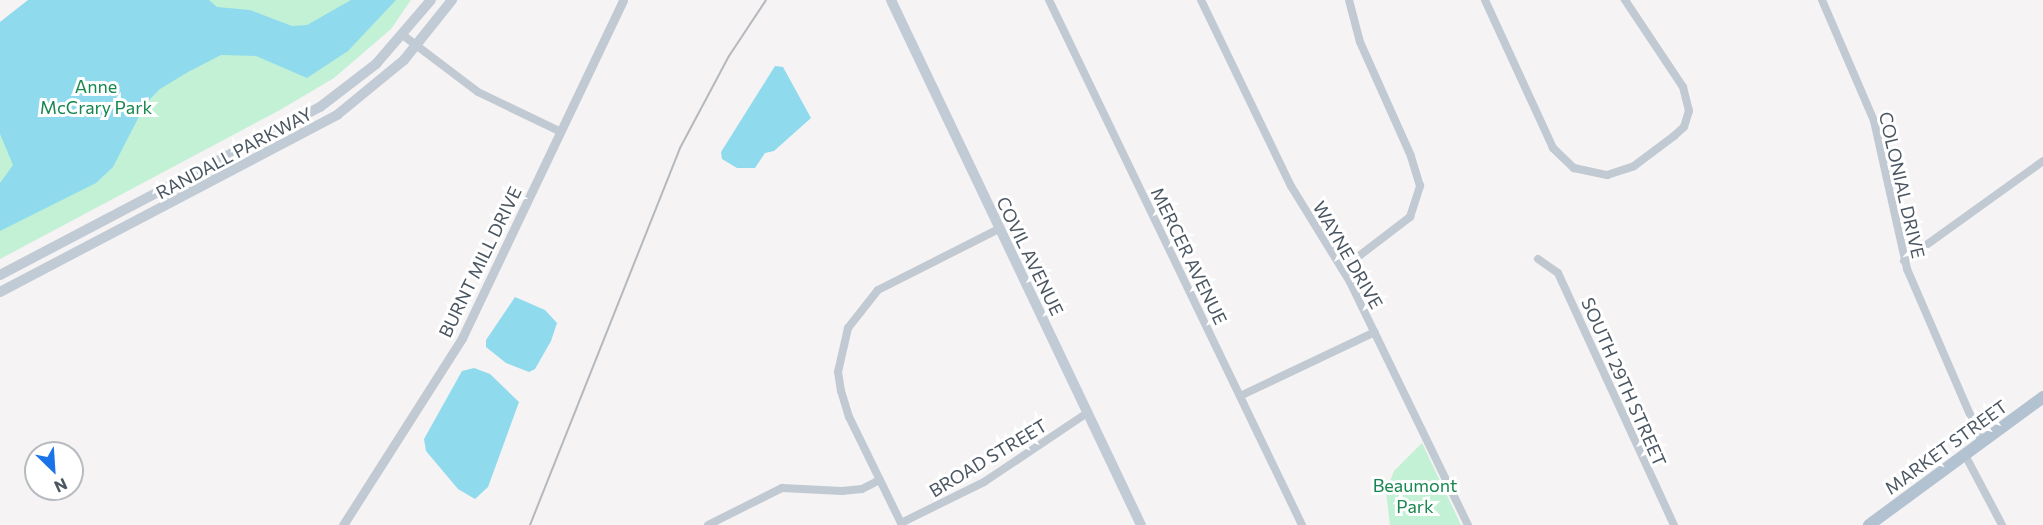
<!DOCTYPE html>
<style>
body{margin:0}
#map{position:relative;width:2043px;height:525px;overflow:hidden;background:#f5f3f3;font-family:Commissioner,sans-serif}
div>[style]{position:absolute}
.green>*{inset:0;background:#c3f1d5}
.water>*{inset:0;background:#90daee}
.minor>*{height:8px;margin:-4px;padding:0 4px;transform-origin:4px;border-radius:4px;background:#c1cad2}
.tertiary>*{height:9px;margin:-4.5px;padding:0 4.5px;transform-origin:4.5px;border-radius:4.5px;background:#c1cad2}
.secondary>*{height:10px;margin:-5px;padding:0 5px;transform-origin:5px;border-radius:5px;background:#c1cbd6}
.primary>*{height:12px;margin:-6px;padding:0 6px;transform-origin:6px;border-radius:6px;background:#b3c2d1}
.rail>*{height:2px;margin:-1px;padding:0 1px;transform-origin:1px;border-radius:1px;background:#b5b8bd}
span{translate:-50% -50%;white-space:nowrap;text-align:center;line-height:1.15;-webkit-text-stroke:6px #fff;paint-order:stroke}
.park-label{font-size:18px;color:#17864f}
.street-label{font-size:18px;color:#4a5661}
.north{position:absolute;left:24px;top:441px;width:60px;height:60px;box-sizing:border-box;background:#fff;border:2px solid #b7bbc0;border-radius:50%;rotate:155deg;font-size:16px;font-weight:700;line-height:24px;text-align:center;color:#4a5661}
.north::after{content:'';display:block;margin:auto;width:21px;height:27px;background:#1a73e8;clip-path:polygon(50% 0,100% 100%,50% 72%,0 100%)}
</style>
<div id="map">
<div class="green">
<i style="clip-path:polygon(49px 0,411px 0,391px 29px,334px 78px,280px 110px,0 259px,0 27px)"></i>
<i style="clip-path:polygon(1422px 443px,1461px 525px,1390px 525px,1386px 491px,1394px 471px)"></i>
</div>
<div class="water">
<i style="clip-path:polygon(28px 0,209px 0,217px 7px,250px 10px,292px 26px,307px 25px,351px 0,396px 0,348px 51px,307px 78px,256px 56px,221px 55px,188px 72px,160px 89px,146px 103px,113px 167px,96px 183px,0 231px,0 183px,13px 165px,0 134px,0 22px)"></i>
<i style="clip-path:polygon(775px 66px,783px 67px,811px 118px,774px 151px,765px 153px,755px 168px,737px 168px,722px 159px,721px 152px)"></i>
<i style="clip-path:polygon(515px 297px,545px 310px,557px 323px,551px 341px,535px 369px,529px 372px,506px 363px,486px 347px,486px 340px)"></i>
<i style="clip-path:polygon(474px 368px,490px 374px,519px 402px,488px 487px,475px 499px,458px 489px,426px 451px,424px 439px,462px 371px)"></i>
</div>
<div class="minor">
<i style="left:1049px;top:0;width:583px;rotate:64.27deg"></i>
<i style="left:1201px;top:0;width:207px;rotate:64.2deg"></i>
<i style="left:1291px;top:186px;width:113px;rotate:58.4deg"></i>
<i style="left:1350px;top:282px;width:270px;rotate:64.1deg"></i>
<i style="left:1485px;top:0;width:163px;rotate:65.3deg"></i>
<i style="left:1553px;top:148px;width:29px;rotate:44deg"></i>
<i style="left:1574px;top:168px;width:34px;rotate:12deg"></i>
<i style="left:1607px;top:175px;width:28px;rotate:-18deg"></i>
<i style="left:1634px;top:166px;width:50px;rotate:-36.9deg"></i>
<i style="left:1674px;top:136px;width:13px;rotate:-42deg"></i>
<i style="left:1684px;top:127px;width:17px;rotate:-73deg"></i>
<i style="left:1689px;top:111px;width:25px;rotate:-104deg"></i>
<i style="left:1683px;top:87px;width:105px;rotate:-123.7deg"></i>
<i style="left:1822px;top:0;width:132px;rotate:66.7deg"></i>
<i style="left:1874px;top:121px;width:152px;rotate:77.4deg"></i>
<i style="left:1907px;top:269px;width:189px;rotate:66.6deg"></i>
<i style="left:404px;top:36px;width:93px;rotate:37.1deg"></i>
<i style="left:478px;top:92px;width:92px;rotate:25.7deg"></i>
<i style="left:1538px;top:259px;width:24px;rotate:35deg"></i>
<i style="left:1558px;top:273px;width:277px;rotate:65.3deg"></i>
<i style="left:1904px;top:261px;width:171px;rotate:-35.7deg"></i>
<i style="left:1342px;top:269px;width:86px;rotate:-37.4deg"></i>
<i style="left:1410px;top:217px;width:33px;rotate:-72deg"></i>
<i style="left:1420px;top:186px;width:31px;rotate:-107deg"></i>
<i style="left:1411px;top:156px;width:125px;rotate:-114.1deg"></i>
<i style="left:1360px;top:42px;width:43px;rotate:-104.7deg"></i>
<i style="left:1240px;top:396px;width:149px;rotate:-25.4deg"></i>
<i style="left:1965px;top:455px;width:79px;rotate:62.1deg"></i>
<i style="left:901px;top:523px;width:93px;rotate:-26.3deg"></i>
<i style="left:984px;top:482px;width:124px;rotate:-33.8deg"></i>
<i style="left:708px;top:525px;width:83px;rotate:-26.6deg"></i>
<i style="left:782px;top:488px;width:60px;rotate:2.9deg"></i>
<i style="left:842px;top:491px;width:20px;rotate:-6deg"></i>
<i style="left:862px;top:489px;width:20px;rotate:-27deg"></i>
<i style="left:902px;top:525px;width:120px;rotate:-116.1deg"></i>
<i style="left:849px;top:417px;width:27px;rotate:-107deg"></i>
<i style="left:841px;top:391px;width:19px;rotate:-99deg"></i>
<i style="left:838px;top:372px;width:45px;rotate:-77.2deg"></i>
<i style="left:848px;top:328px;width:48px;rotate:-51.7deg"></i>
<i style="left:878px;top:290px;width:136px;rotate:-26.8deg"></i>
</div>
<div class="tertiary">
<i style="left:343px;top:525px;width:222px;rotate:-57.5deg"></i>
<i style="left:462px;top:338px;width:374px;rotate:-64.5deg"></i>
</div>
<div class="secondary">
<i style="left:891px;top:0;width:581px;rotate:64.54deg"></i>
<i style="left:0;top:275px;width:361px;rotate:-27.7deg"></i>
<i style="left:320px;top:107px;width:71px;rotate:-37.5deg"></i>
<i style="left:376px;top:64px;width:84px;rotate:-49.3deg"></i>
<i style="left:0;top:292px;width:381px;rotate:-27.7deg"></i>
<i style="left:337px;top:115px;width:87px;rotate:-39.4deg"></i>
<i style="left:404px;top:60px;width:77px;rotate:-51.3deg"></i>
</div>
<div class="primary">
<i style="left:1869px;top:525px;width:216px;rotate:-36.3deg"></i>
</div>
<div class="rail">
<i style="left:530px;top:525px;width:406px;rotate:-68.3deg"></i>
<i style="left:680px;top:148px;width:104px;rotate:-62deg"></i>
<i style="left:729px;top:56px;width:67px;rotate:-56.5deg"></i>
</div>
<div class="park-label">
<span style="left:96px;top:97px">Anne<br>McCrary Park</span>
<span style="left:1415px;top:496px">Beaumont<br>Park</span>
</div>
<div class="street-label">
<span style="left:234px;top:153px;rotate:-28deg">RANDALL PARKWAY</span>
<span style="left:1902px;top:185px;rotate:77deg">COLONIAL DRIVE</span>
<span style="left:1348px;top:255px;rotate:60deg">WAYNE DRIVE</span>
<span style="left:1030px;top:256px;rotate:64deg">COVIL AVENUE</span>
<span style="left:1189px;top:256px;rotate:64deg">MERCER AVENUE</span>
<span style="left:480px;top:262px;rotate:-64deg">BURNT MILL DRIVE</span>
<span style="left:1624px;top:382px;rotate:66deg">SOUTH 29TH STREET</span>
<span style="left:1946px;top:447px;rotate:-36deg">MARKET STREET</span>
<span style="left:988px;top:458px;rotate:-31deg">BROAD STREET</span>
</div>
<div class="north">N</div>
</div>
